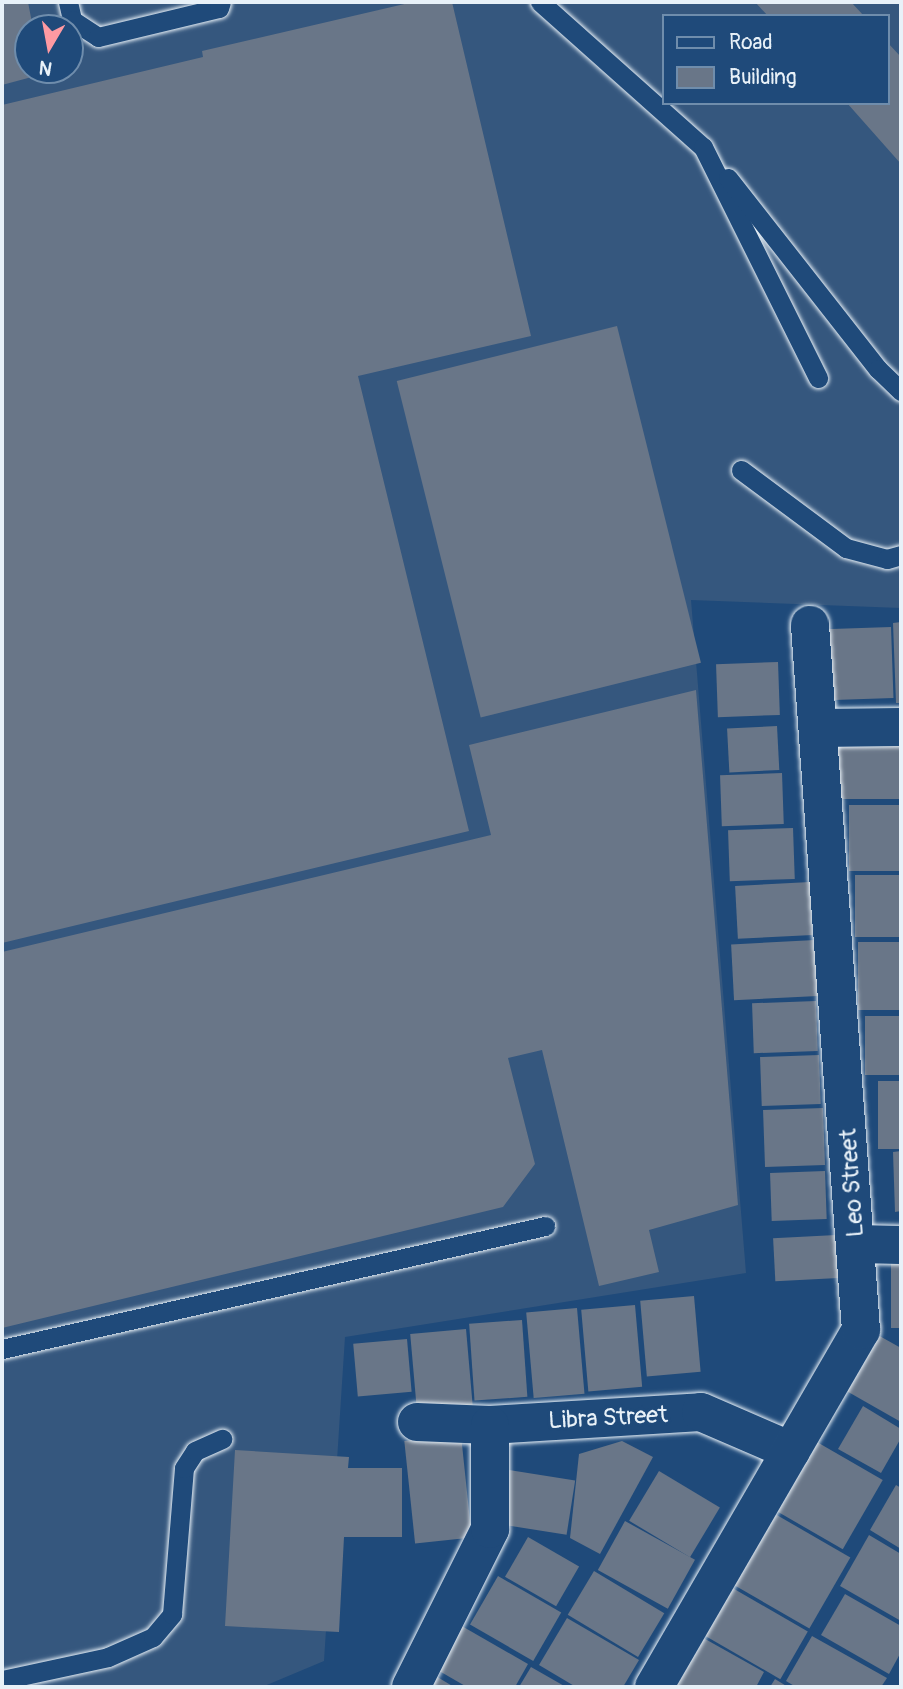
<!DOCTYPE html>
<style>
body{margin:0}
#map{position:relative;width:903px;height:1689px;overflow:hidden;background:#1f4a7a;font-family:Pangolin,sans-serif}
div>[style]{position:absolute}
.built>*{inset:0;background:#35577e}
.building>*{inset:0;background:#697688;transform-origin:0 0}
.roads{filter:drop-shadow(0 0 2px #e8f1f8) drop-shadow(0 0 2px #e8f1f8)}
.lane>*{height:19px;margin:-9.5px;padding:0 9.5px;transform-origin:9.5px;border-radius:9.5px;background:#1f4a7a}
.street>*{height:38px;margin:-19px;padding:0 19px;transform-origin:19px;border-radius:19px;background:#1f4a7a}
span{translate:-50% -50%;white-space:nowrap;text-align:center;line-height:1.15;-webkit-text-stroke:6px #1f4a7a;paint-order:stroke}
.street-label{font-size:24px;color:#e8f1f8}
.frame{position:absolute;inset:0;border:4px solid #e8f1f8;pointer-events:none}
.legend{position:absolute;left:662px;top:14px;width:228px;height:91px;box-sizing:border-box;background:#1f4a7a;border:2px solid #6f8dac;margin:0;padding:9px 12px;list-style:none;font-size:21px;color:#e8f1f8}
.legend li{display:flex;align-items:center;gap:14px;height:35px}
.legend b{width:35px;border:2px solid #6f8dac}
.north{position:absolute;left:14px;top:14px;width:70px;height:70px;box-sizing:border-box;background:#1f4a7a;border:2px solid #6f8dac;border-radius:50%;rotate:190deg;font-size:19px;font-weight:700;line-height:28px;text-align:center;color:#e8f1f8}
.north::after{content:'';display:block;margin:auto;width:24px;height:32px;background:#ff9aa2;clip-path:polygon(50% 0,100% 100%,50% 72%,0 100%)}
</style>
<div id="map">
<div class="built">
<i style="clip-path:polygon(evenodd,2px 2px,901px 2px,901px 608px,691px 600px,746px 1273px,345px 1337px,324px 1661px,262px 1687px,2px 1687px,2px 2px,663px 16px,887px 16px,887px 103px,663px 103px,663px 16px,2px 2px,28px 28px,70px 28px,70px 70px,28px 70px,28px 28px)"></i>
</div>
<div class="building">
<i style="clip-path:polygon(2px 2px,28px 2px,33px 28px,28px 28px,28px 70px,42px 70px,43px 74px,2px 85px)"></i>
<i style="clip-path:polygon(413px 2px,452px 2px,531px 336px,358px 376px,469px 831px,2px 943px,2px 105px,203px 57px,202px 51px)"></i>
<i style="clip-path:polygon(755px 2px,851px 2px,864px 16px,768px 16px)"></i>
<i style="clip-path:polygon(887px 42px,901px 57px,901px 164px,847px 103px,887px 103px)"></i>
<i style="left:617px;top:326px;width:347px;height:227px;rotate:76deg"></i>
<i style="clip-path:polygon(901px 622px,901px 703px,896px 703px,893px 623px)"></i>
<i style="left:891px;top:627px;width:71px;height:67px;rotate:88deg"></i>
<i style="left:778px;top:662px;width:53px;height:62px;rotate:88deg"></i>
<i style="clip-path:polygon(696px 690px,738px 1205px,649px 1230px,659px 1272px,599px 1286px,542px 1050px,508px 1058px,535px 1164px,503px 1207px,2px 1328px,2px 952px,491px 835px,469px 745px)"></i>
<i style="left:777px;top:726px;width:44px;height:50px;rotate:87deg"></i>
<i style="left:901px;top:741px;width:58px;height:63px;rotate:90deg"></i>
<i style="left:782px;top:773px;width:51px;height:62px;rotate:88deg"></i>
<i style="left:901px;top:805px;width:66px;height:52px;rotate:90deg"></i>
<i style="left:793px;top:828px;width:51px;height:65px;rotate:88deg"></i>
<i style="left:901px;top:875px;width:62px;height:46px;rotate:90deg"></i>
<i style="left:810px;top:882px;width:53px;height:75px;rotate:87deg"></i>
<i style="left:815px;top:940px;width:56px;height:84px;rotate:87deg"></i>
<i style="left:901px;top:942px;width:68px;height:43px;rotate:90deg"></i>
<i style="left:816px;top:1001px;width:50px;height:64px;rotate:88deg"></i>
<i style="left:901px;top:1016px;width:59px;height:36px;rotate:90deg"></i>
<i style="left:819px;top:1055px;width:49px;height:59px;rotate:88deg"></i>
<i style="left:901px;top:1081px;width:68px;height:23px;rotate:90deg"></i>
<i style="left:823px;top:1108px;width:57px;height:60px;rotate:88deg"></i>
<i style="clip-path:polygon(901px 1151px,901px 1211px,895px 1212px,893px 1152px)"></i>
<i style="left:825px;top:1171px;width:48px;height:55px;rotate:88deg"></i>
<i style="left:836px;top:1235px;width:43px;height:63px;rotate:87deg"></i>
<i style="left:891px;top:1258px;width:10px;height:70px"></i>
<i style="left:694px;top:1296px;width:76px;height:54px;rotate:85deg"></i>
<i style="left:635px;top:1305px;width:82px;height:54px;rotate:85deg"></i>
<i style="left:577px;top:1308px;width:86px;height:51px;rotate:85deg"></i>
<i style="left:522px;top:1320px;width:77px;height:53px;rotate:86deg"></i>
<i style="left:466px;top:1329px;width:76px;height:56px;rotate:85deg"></i>
<i style="clip-path:polygon(876px 1334px,901px 1348px,901px 1422px,843px 1389px)"></i>
<i style="left:407px;top:1339px;width:53px;height:54px;rotate:85deg"></i>
<i style="clip-path:polygon(863px 1406px,901px 1429px,901px 1438px,881px 1473px,838px 1449px)"></i>
<i style="left:461px;top:1435px;width:103px;height:57px;rotate:84deg"></i>
<i style="left:810px;top:1438px;width:84px;height:80px;rotate:30deg"></i>
<i style="clip-path:polygon(622px 1441px,653px 1457px,600px 1554px,570px 1538px,579px 1454px)"></i>
<i style="clip-path:polygon(235px 1450px,349px 1457px,348px 1468px,402px 1468px,402px 1537px,344px 1537px,339px 1632px,225px 1626px)"></i>
<i style="left:509px;top:1470px;width:67px;height:55px;rotate:9deg"></i>
<i style="left:659px;top:1471px;width:71px;height:58px;rotate:31deg"></i>
<i style="clip-path:polygon(896px 1485px,901px 1488px,901px 1549px,870px 1530px)"></i>
<i style="left:775px;top:1514px;width:87px;height:82px;rotate:30deg"></i>
<i style="left:625px;top:1521px;width:80px;height:56px;rotate:29deg"></i>
<i style="clip-path:polygon(869px 1535px,901px 1554px,901px 1621px,840px 1586px)"></i>
<i style="left:528px;top:1537px;width:59px;height:46px;rotate:30deg"></i>
<i style="left:594px;top:1571px;width:82px;height:51px;rotate:31deg"></i>
<i style="left:498px;top:1576px;width:73px;height:56px;rotate:30deg"></i>
<i style="left:729px;top:1586px;width:91px;height:55px;rotate:30deg"></i>
<i style="clip-path:polygon(845px 1594px,901px 1626px,901px 1652px,889px 1674px,821px 1635px)"></i>
<i style="clip-path:polygon(567px 1618px,639px 1660px,623px 1687px,576px 1687px,539px 1665px)"></i>
<i style="clip-path:polygon(460px 1625px,528px 1664px,515px 1687px,467px 1687px,434px 1668px)"></i>
<i style="clip-path:polygon(698px 1635px,764px 1672px,756px 1687px,679px 1687px,670px 1682px)"></i>
<i style="clip-path:polygon(812px 1636px,887px 1678px,881px 1687px,796px 1687px,786px 1681px)"></i>
<i style="clip-path:polygon(531px 1667px,566px 1687px,519px 1687px)"></i>
<i style="clip-path:polygon(434px 1675px,454px 1687px,427px 1687px)"></i>
<i style="clip-path:polygon(775px 1679px,788px 1687px,770px 1687px)"></i>
</div>
<div class="roads">
<div class="lane">
<i style="left:68px;top:2px;width:18px;rotate:77deg"></i>
<i style="left:72px;top:20px;width:31px;rotate:33deg"></i>
<i style="left:98px;top:37px;width:124px;rotate:-13.5deg"></i>
<i style="left:219px;top:8px;width:6px;rotate:-72deg"></i>
<i style="left:540px;top:2px;width:218px;rotate:41.7deg"></i>
<i style="left:703px;top:147px;width:258px;rotate:63.5deg"></i>
<i style="left:728px;top:178px;width:243px;rotate:51.9deg"></i>
<i style="left:878px;top:369px;width:32px;rotate:44deg"></i>
<i style="left:741px;top:470px;width:131px;rotate:36.6deg"></i>
<i style="left:846px;top:548px;width:42px;rotate:15deg"></i>
<i style="left:887px;top:559px;width:15px;rotate:-16deg"></i>
<i style="left:2px;top:1349px;width:557px;rotate:-12.76deg"></i>
<i style="left:2px;top:1680px;width:108px;rotate:-12.2deg"></i>
<i style="left:108px;top:1657px;width:49px;rotate:-24deg"></i>
<i style="left:153px;top:1637px;width:30px;rotate:-50deg"></i>
<i style="left:172px;top:1614px;width:146px;rotate:-85.3deg"></i>
<i style="left:184px;top:1468px;width:20px;rotate:-57deg"></i>
<i style="left:195px;top:1451px;width:30px;rotate:-24deg"></i>
</div>
<div class="street">
<i style="left:818px;top:728px;width:83px;rotate:-0.7deg"></i>
<i style="left:857px;top:1244px;width:44px;rotate:1.3deg"></i>
<i style="left:417px;top:1422px;width:73px;rotate:2.4deg"></i>
<i style="left:490px;top:1425px;width:211px;rotate:-3.5deg"></i>
<i style="left:701px;top:1412px;width:98px;rotate:23.4deg"></i>
<i style="left:411px;top:1687px;width:177px;rotate:-63.4deg"></i>
<i style="left:490px;top:1529px;width:104px;rotate:-90deg"></i>
<i style="left:654px;top:1687px;width:413px;rotate:-59.9deg"></i>
<i style="left:861px;top:1330px;width:707px;rotate:-94.14deg"></i>
</div>
</div>
<div class="street-label">
<span style="left:852px;top:1183px;rotate:-94deg">Leo Street</span>
<span style="left:608px;top:1418px;rotate:-3deg">Libra Street</span>
</div>
<div class="frame"></div>
<ul class="legend">
<li><b style="height:9px;background:#1f4a7a"></b>Road</li>
<li><b style="height:19px;background:#697688"></b>Building</li>
</ul>
<div class="north">N</div>
</div>
